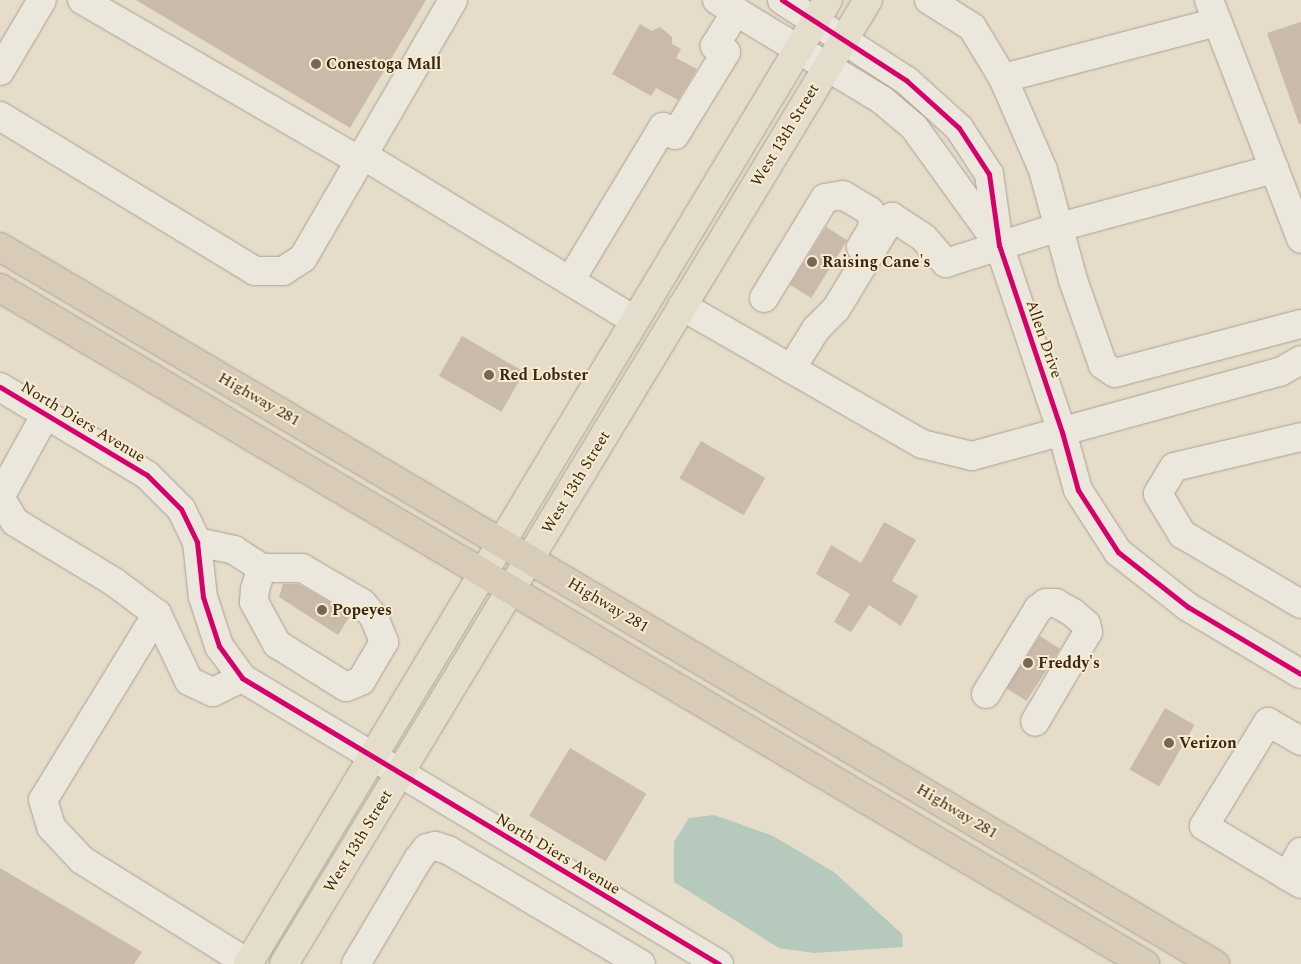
<!DOCTYPE html>
<style>
body{margin:0}
#map{position:relative;width:1301px;height:964px;overflow:hidden;background:#e5dcc9;font-family:Spectral,serif}
div>[style]{position:absolute}
.water>*{inset:0;background:#b5cabc}
.building>*{inset:0;background:#c9baaa;transform-origin:0 0}
.roads{filter:drop-shadow(0 0 1px #aaa193) drop-shadow(0 0 1px #aaa193)}
.minor>*{height:28px;margin:-14px;padding:0 14px;transform-origin:14px;border-radius:14px;background:#ece7dc}
.major>*{height:28px;margin:-14px;padding:0 14px;transform-origin:14px;border-radius:14px;background:#e4ddcc}
.highway>*{height:28px;margin:-14px;padding:0 14px;transform-origin:14px;border-radius:14px;background:#d8ccb9}
.cycleway>*{height:5px;margin:-2.5px;padding:0 2.5px;transform-origin:2.5px;border-radius:2.5px;background:#d6006c}
.dots>*{width:14px;height:14px;translate:-50% -50%;box-sizing:border-box;border:2px solid #f8ebcd;border-radius:50%}
span{translate:-50% -50%;white-space:nowrap;text-align:center;line-height:1.15;-webkit-text-stroke:4px #f8ebcd;paint-order:stroke}
.poi-label{font-size:16px;color:#38281b;font-weight:700}
.left{translate:0 -50%;text-align:left}
.street-label{font-size:16px;color:#38281b}
</style>
<div id="map">
<div class="water">
<i style="clip-path:polygon(714px 815px,773px 836px,834px 872px,902px 934px,903px 947px,814px 953px,779px 948px,674px 882px,674px 842px,689px 818px)"></i>
</div>
<div class="building">
<i style="clip-path:polygon(136px 0,426px 0,350px 128px)"></i>
<i style="clip-path:polygon(1301px 22px,1301px 124px,1299px 124px,1267px 33px)"></i>
<i style="clip-path:polygon(640px 24px,652px 31px,660px 27px,672px 37px,672px 44px,681px 49px,676px 58px,697px 69px,678px 100px,656px 88px,651px 96px,612px 74px)"></i>
<i style="left:826px;top:227px;width:25px;height:68px;rotate:32deg"></i>
<i style="left:462px;top:336px;width:72px;height:46px;rotate:30deg"></i>
<i style="left:701px;top:441px;width:74px;height:43px;rotate:30deg"></i>
<i style="clip-path:polygon(884px 522px,916px 540px,892px 581px,918px 596px,901px 626px,869px 605px,851px 632px,834px 622px,850px 594px,816px 574px,831px 545px,861px 563px)"></i>
<i style="clip-path:polygon(283px 584px,298px 584px,351px 614px,338px 635px,279px 597px)"></i>
<i style="left:1040px;top:636px;width:24px;height:62px;rotate:33deg"></i>
<i style="left:1165px;top:708px;width:34px;height:71px;rotate:30deg"></i>
<i style="left:570px;top:748px;width:89px;height:79px;rotate:31deg"></i>
<i style="clip-path:polygon(0 868px,142px 952px,134px 964px,0 964px)"></i>
</div>
<div class="roads">
<div class="minor">
<i style="left:82px;top:0;width:319px;rotate:30.1deg"></i>
<i style="left:717px;top:0;width:193px;rotate:31.2deg"></i>
<i style="left:882px;top:100px;width:42px;rotate:40.2deg"></i>
<i style="left:914px;top:127px;width:142px;rotate:54.2deg"></i>
<i style="left:782px;top:0;width:149px;rotate:32.9deg"></i>
<i style="left:907px;top:81px;width:70px;rotate:42.1deg"></i>
<i style="left:959px;top:128px;width:55px;rotate:56.9deg"></i>
<i style="left:989px;top:174px;width:72px;rotate:82deg"></i>
<i style="left:999px;top:245px;width:197px;rotate:71.4deg"></i>
<i style="left:1062px;top:432px;width:60px;rotate:74.6deg"></i>
<i style="left:1078px;top:490px;width:74px;rotate:57.2deg"></i>
<i style="left:1118px;top:552px;width:89px;rotate:38.2deg"></i>
<i style="left:1188px;top:607px;width:131px;rotate:30.7deg"></i>
<i style="left:929px;top:0;width:51px;rotate:32.1deg"></i>
<i style="left:972px;top:27px;width:60px;rotate:58.7deg"></i>
<i style="left:1209px;top:0;width:256px;rotate:68.9deg"></i>
<i style="left:1217px;top:22px;width:221px;rotate:165.3deg"></i>
<i style="left:1003px;top:78px;width:100px;rotate:66.5deg"></i>
<i style="left:1043px;top:170px;width:114px;rotate:74.7deg"></i>
<i style="left:1073px;top:280px;width:90px;rotate:70.6deg"></i>
<i style="left:1103px;top:365px;width:14px;rotate:34deg"></i>
<i style="left:1115px;top:373px;width:192px;rotate:-14.8deg"></i>
<i style="left:0;top:71px;width:82px;rotate:-59.4deg"></i>
<i style="left:0;top:116px;width:298px;rotate:31.3deg"></i>
<i style="left:255px;top:271px;width:28px"></i>
<i style="left:283px;top:271px;width:24px;rotate:-33deg"></i>
<i style="left:303px;top:258px;width:298px;rotate:-59.8deg"></i>
<i style="left:361px;top:154px;width:320px;rotate:31.3deg"></i>
<i style="left:570px;top:281px;width:180px;rotate:-58.9deg"></i>
<i style="left:663px;top:127px;width:14px;rotate:34deg"></i>
<i style="left:675px;top:135px;width:97px;rotate:-58.4deg"></i>
<i style="left:726px;top:52px;width:13px;rotate:-151deg"></i>
<i style="left:715px;top:46px;width:41px;rotate:-59deg"></i>
<i style="left:764px;top:298px;width:117px;rotate:-58.6deg"></i>
<i style="left:825px;top:198px;width:18px;rotate:-9deg"></i>
<i style="left:843px;top:195px;width:31px;rotate:31deg"></i>
<i style="left:870px;top:211px;width:10px;rotate:73deg"></i>
<i style="left:873px;top:221px;width:10px;rotate:101deg"></i>
<i style="left:871px;top:231px;width:19px;rotate:122deg"></i>
<i style="left:682px;top:306px;width:277px;rotate:29.9deg"></i>
<i style="left:922px;top:444px;width:51px;rotate:13.5deg"></i>
<i style="left:972px;top:456px;width:319px;rotate:-15.3deg"></i>
<i style="left:1280px;top:372px;width:24px;rotate:-30deg"></i>
<i style="left:791px;top:369px;width:47px;rotate:-58deg"></i>
<i style="left:816px;top:329px;width:28px;rotate:-45deg"></i>
<i style="left:836px;top:309px;width:108px;rotate:-58.7deg"></i>
<i style="left:892px;top:217px;width:38px;rotate:33deg"></i>
<i style="left:924px;top:238px;width:33px;rotate:49deg"></i>
<i style="left:946px;top:263px;width:119px;rotate:-17.7deg"></i>
<i style="left:1059px;top:227px;width:223px;rotate:-15.1deg"></i>
<i style="left:0;top:387px;width:171px;rotate:30.9deg"></i>
<i style="left:147px;top:475px;width:48px;rotate:45deg"></i>
<i style="left:181px;top:509px;width:37px;rotate:64deg"></i>
<i style="left:197px;top:542px;width:55px;rotate:83.8deg"></i>
<i style="left:203px;top:597px;width:52px;rotate:71.9deg"></i>
<i style="left:219px;top:646px;width:39px;rotate:54deg"></i>
<i style="left:242px;top:678px;width:556px;rotate:30.95deg"></i>
<i style="left:46px;top:414px;width:95px;rotate:119deg"></i>
<i style="left:0;top:497px;width:29px;rotate:59deg"></i>
<i style="left:15px;top:522px;width:116px;rotate:31.2deg"></i>
<i style="left:114px;top:582px;width:54px;rotate:36.7deg"></i>
<i style="left:157px;top:614px;width:74px;rotate:64.5deg"></i>
<i style="left:189px;top:681px;width:26px;rotate:25deg"></i>
<i style="left:213px;top:692px;width:32px;rotate:-26deg"></i>
<i style="left:1301px;top:437px;width:130px;rotate:166.7deg"></i>
<i style="left:1174px;top:467px;width:31px;rotate:121deg"></i>
<i style="left:1158px;top:494px;width:47px;rotate:59deg"></i>
<i style="left:1182px;top:534px;width:138px;rotate:30.5deg"></i>
<i style="left:197px;top:542px;width:38px;rotate:12deg"></i>
<i style="left:234px;top:550px;width:33px;rotate:33deg"></i>
<i style="left:262px;top:568px;width:40px"></i>
<i style="left:302px;top:568px;width:69px;rotate:30.3deg"></i>
<i style="left:362px;top:603px;width:18px;rotate:49deg"></i>
<i style="left:374px;top:617px;width:27px;rotate:68deg"></i>
<i style="left:384px;top:642px;width:45px;rotate:120.5deg"></i>
<i style="left:361px;top:681px;width:16px;rotate:158deg"></i>
<i style="left:346px;top:687px;width:81px;rotate:-148.1deg"></i>
<i style="left:277px;top:644px;width:48px;rotate:-118.7deg"></i>
<i style="left:254px;top:602px;width:13px;rotate:-86deg"></i>
<i style="left:255px;top:589px;width:22px;rotate:-72deg"></i>
<i style="left:157px;top:614px;width:218px;rotate:121.5deg"></i>
<i style="left:43px;top:800px;width:28px;rotate:73deg"></i>
<i style="left:51px;top:827px;width:45px;rotate:46.8deg"></i>
<i style="left:82px;top:860px;width:197px;rotate:31.9deg"></i>
<i style="left:986px;top:694px;width:100px;rotate:-58.5deg"></i>
<i style="left:1038px;top:609px;width:10px;rotate:-37deg"></i>
<i style="left:1046px;top:603px;width:10px"></i>
<i style="left:1056px;top:603px;width:20px;rotate:30deg"></i>
<i style="left:1073px;top:613px;width:17px;rotate:40deg"></i>
<i style="left:1086px;top:624px;width:8px;rotate:76deg"></i>
<i style="left:1088px;top:632px;width:104px;rotate:120.5deg"></i>
<i style="left:1301px;top:741px;width:38px;rotate:-150deg"></i>
<i style="left:1268px;top:722px;width:122px;rotate:121.6deg"></i>
<i style="left:1204px;top:826px;width:113px;rotate:30.9deg"></i>
<i style="left:1287px;top:876px;width:28px;rotate:-60deg"></i>
<i style="left:356px;top:964px;width:123px;rotate:-59.3deg"></i>
<i style="left:419px;top:858px;width:13px;rotate:-51deg"></i>
<i style="left:427px;top:848px;width:8px;rotate:-14deg"></i>
<i style="left:435px;top:846px;width:14px;rotate:17deg"></i>
<i style="left:448px;top:850px;width:224px;rotate:30.6deg"></i>
</div>
<div class="major">
<i style="left:248px;top:964px;width:1125px;rotate:-58.97deg"></i>
<i style="left:284px;top:964px;width:1127px;rotate:-58.79deg"></i>
</div>
<div class="highway">
<i style="left:0;top:247px;width:1411px;rotate:30.55deg"></i>
<i style="left:0;top:288px;width:1330px;rotate:30.56deg"></i>
</div>
</div>
<div class="cycleway">
<i style="left:782px;top:0;width:149px;rotate:32.9deg"></i>
<i style="left:907px;top:81px;width:70px;rotate:42.1deg"></i>
<i style="left:959px;top:128px;width:55px;rotate:56.9deg"></i>
<i style="left:989px;top:174px;width:72px;rotate:82deg"></i>
<i style="left:999px;top:245px;width:197px;rotate:71.4deg"></i>
<i style="left:1062px;top:432px;width:60px;rotate:74.6deg"></i>
<i style="left:1078px;top:490px;width:74px;rotate:57.2deg"></i>
<i style="left:1118px;top:552px;width:89px;rotate:38.2deg"></i>
<i style="left:1188px;top:607px;width:131px;rotate:30.7deg"></i>
<i style="left:0;top:387px;width:171px;rotate:30.9deg"></i>
<i style="left:147px;top:475px;width:48px;rotate:45deg"></i>
<i style="left:181px;top:509px;width:37px;rotate:64deg"></i>
<i style="left:197px;top:542px;width:55px;rotate:83.8deg"></i>
<i style="left:203px;top:597px;width:52px;rotate:71.9deg"></i>
<i style="left:219px;top:646px;width:39px;rotate:54deg"></i>
<i style="left:242px;top:678px;width:556px;rotate:30.95deg"></i>
</div>
<div class="dots">
<i style="left:316px;top:64px;background:#756758"></i>
<i style="left:812px;top:262px;background:#756758"></i>
<i style="left:489px;top:375px;background:#756758"></i>
<i style="left:322px;top:610px;background:#756758"></i>
<i style="left:1028px;top:663px;background:#756758"></i>
<i style="left:1169px;top:743px;background:#756758"></i>
</div>
<div class="poi-label">
<span class="left" style="left:326px;top:64px">Conestoga Mall</span>
<span class="left" style="left:822px;top:262px">Raising Cane's</span>
<span class="left" style="left:499px;top:375px">Red Lobster</span>
<span class="left" style="left:332px;top:610px">Popeyes</span>
<span class="left" style="left:1038px;top:663px">Freddy's</span>
<span class="left" style="left:1179px;top:743px">Verizon</span>
</div>
<div class="street-label">
<span style="left:785px;top:135px;rotate:-59deg">West 13th Street</span>
<span style="left:1044px;top:339px;rotate:71deg">Allen Drive</span>
<span style="left:259px;top:399px;rotate:30deg">Highway 281</span>
<span style="left:83px;top:422px;rotate:31deg">North Diers Avenue</span>
<span style="left:576px;top:482px;rotate:-59deg">West 13th Street</span>
<span style="left:608px;top:605px;rotate:31deg">Highway 281</span>
<span style="left:957px;top:811px;rotate:31deg">Highway 281</span>
<span style="left:358px;top:841px;rotate:-59deg">West 13th Street</span>
<span style="left:558px;top:854px;rotate:31deg">North Diers Avenue</span>
</div>
</div>
